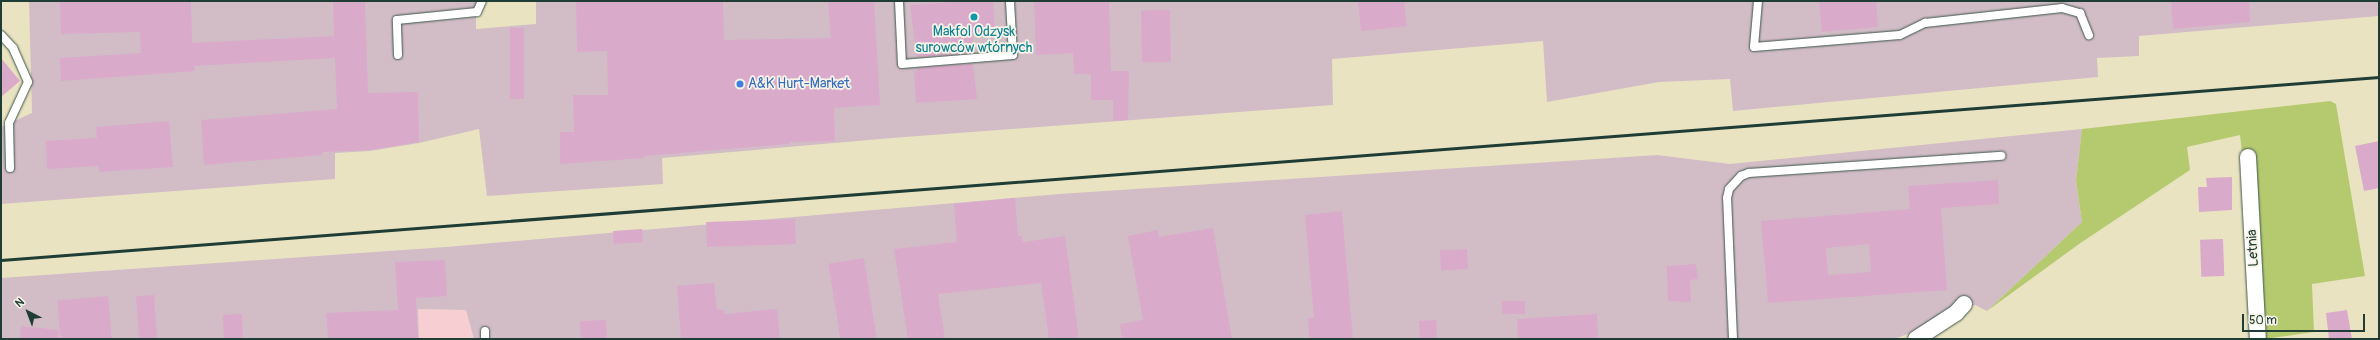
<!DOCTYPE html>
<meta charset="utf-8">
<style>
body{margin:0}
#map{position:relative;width:2380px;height:340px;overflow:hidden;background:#eae3c2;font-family:Pangolin,sans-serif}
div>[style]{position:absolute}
.built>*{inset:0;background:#f7cfd3}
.industrial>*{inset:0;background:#d2bdc7}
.green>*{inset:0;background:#b5ca6f}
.building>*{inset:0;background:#daaaca;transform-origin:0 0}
.roads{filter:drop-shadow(0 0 1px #3d5649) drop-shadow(0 0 1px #3d5649)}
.lane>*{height:8px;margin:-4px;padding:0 4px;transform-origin:4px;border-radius:4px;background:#fff}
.street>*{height:16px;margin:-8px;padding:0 8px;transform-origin:8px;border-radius:8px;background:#fff}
.rail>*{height:3px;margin:-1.5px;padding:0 1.5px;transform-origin:1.5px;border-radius:1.5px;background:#1f3d34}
.dots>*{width:11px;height:11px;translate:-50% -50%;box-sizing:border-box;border:2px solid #f7f3e8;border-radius:50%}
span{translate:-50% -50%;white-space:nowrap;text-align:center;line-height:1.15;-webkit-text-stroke:3.5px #f7f3e8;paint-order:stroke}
.culture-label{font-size:14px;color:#0d838f}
.shop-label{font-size:14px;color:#366cbe}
.left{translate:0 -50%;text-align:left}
.street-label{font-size:14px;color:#1f3d34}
.frame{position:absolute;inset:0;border:2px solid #1f3d34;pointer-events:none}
.north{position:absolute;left:8px;top:292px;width:40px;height:40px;-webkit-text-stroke:3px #f7f3e8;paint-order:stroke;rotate:318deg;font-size:11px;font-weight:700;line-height:16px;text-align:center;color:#1f3d34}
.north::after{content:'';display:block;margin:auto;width:14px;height:18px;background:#1f3d34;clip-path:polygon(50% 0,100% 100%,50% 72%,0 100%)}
.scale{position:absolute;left:2242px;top:314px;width:123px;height:18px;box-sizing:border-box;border:2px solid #1f3d34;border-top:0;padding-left:5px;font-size:12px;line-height:14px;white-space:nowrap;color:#1f3d34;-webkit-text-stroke:3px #f7f3e8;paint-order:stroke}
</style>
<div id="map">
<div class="built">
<i style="clip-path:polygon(418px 309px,466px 310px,474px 339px,419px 339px)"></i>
</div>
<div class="industrial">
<i style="clip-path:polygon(29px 1px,476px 1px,476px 29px,536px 24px,536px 1px,2379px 1px,2379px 16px,2139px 36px,2139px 56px,2097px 58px,2098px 77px,1733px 111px,1730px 79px,1659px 82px,1547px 102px,1543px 41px,1332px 59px,1333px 105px,892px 138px,662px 158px,663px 184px,487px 196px,479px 129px,419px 143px,370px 151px,335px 153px,335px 179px,1px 204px,1px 127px,32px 113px)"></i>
<i style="clip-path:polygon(2082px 129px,2076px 181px,2082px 222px,1987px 311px,1975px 305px,1956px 304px,1913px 332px,1897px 338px,474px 339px,466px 310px,418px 309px,419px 339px,1px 339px,1px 278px,446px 247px,1059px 194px,1657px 155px,1730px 164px)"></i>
</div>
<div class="green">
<i style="clip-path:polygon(2330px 101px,2336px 104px,2365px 276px,2312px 284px,2314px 332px,2264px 339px,2240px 135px,2187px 147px,2190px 170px,2079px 244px,1987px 311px,2082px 222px,2076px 181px,2082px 129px)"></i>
</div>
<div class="building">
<i style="clip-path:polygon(60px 1px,191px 1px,192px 43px,334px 36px,333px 1px,365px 1px,368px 93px,418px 92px,419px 142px,370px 150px,322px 152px,322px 155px,204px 165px,201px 120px,337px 109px,335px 58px,194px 66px,195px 71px,61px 81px,60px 58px,141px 53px,140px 32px,61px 34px)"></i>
<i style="clip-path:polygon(576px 1px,723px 1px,724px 40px,831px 38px,828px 1px,874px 1px,880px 105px,834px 108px,835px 141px,789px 142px,789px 144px,765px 146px,644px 156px,644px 158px,560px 164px,560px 132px,574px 132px,573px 95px,608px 95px,607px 51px,577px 52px)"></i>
<i style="clip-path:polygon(969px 1px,993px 1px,995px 31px,972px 33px,973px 53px,917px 57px,910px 5px)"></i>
<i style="clip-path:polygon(1034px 1px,1109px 1px,1111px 71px,1129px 71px,1128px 120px,1113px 121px,1113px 100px,1091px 100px,1091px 74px,1074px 74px,1073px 53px,1036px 55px)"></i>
<i style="clip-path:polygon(1358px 1px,1404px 1px,1407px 26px,1361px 31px)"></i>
<i style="clip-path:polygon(1819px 1px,1876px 1px,1878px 27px,1822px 32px)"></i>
<i style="clip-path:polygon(2171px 1px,2249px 1px,2250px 22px,2173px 29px)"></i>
<i style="left:1170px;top:10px;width:52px;height:29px;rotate:89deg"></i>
<i style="left:510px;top:28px;width:14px;height:71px"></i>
<i style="clip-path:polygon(1px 58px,20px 81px,1px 97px)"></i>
<i style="clip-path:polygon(973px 64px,977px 99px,916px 103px,914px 71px,917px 71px,917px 68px)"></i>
<i style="clip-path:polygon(169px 121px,173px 167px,99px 172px,99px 166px,47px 169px,46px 141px,97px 138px,96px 127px)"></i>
<i style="clip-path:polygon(2379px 141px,2379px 188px,2364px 191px,2355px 146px)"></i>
<i style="clip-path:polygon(2232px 177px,2232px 210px,2199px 212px,2198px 187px,2207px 187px,2206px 178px)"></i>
<i style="clip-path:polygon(evenodd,1998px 180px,1999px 204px,1941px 208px,1947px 290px,1768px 303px,1761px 221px,1910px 209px,1908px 186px,1998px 180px,1869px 244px,1871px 272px,1828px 275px,1826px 248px,1869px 244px)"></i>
<i style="clip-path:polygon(1015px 198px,1018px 236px,1022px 236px,1023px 242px,1065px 236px,1079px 339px,1049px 339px,1041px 283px,938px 294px,945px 339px,908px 339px,894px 249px,957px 242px,954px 204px)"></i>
<i style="clip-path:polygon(1342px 211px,1353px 339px,1309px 339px,1308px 318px,1314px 318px,1305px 215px)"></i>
<i style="left:795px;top:219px;width:25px;height:89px;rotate:88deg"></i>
<i style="clip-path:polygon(1213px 228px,1232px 339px,1122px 339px,1120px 324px,1143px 320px,1128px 236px,1158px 230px,1159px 237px)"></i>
<i style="left:642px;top:229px;width:13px;height:29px;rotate:86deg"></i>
<i style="left:2223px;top:239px;width:37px;height:23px;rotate:88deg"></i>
<i style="left:1467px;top:249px;width:20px;height:27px;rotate:87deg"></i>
<i style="left:864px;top:258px;width:82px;height:36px;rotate:81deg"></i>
<i style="clip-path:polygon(445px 260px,447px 296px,416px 298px,418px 339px,328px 339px,326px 313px,398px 310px,395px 262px)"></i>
<i style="clip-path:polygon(1696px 264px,1698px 279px,1690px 280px,1691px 302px,1668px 301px,1667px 266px)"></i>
<i style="clip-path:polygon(714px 283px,717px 310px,724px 310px,725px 314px,777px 309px,780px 339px,681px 339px,677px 286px)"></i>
<i style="left:154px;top:295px;width:44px;height:18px;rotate:86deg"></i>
<i style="left:108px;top:296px;width:43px;height:51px;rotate:85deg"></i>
<i style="left:1525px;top:301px;width:13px;height:23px;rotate:90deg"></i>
<i style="clip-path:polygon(2347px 310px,2352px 339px,2329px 339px,2326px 313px)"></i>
<i style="left:242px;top:314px;width:25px;height:19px;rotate:88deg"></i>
<i style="clip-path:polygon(1597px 314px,1598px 338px,1518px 339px,1517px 319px)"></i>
<i style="left:606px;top:320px;width:19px;height:26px;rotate:87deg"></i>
<i style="left:1436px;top:320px;width:19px;height:17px;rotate:87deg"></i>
<i style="clip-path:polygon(21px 326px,59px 330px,58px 339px,20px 339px)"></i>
</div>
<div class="roads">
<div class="lane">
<i style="left:899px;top:1px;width:63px;rotate:87.3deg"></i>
<i style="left:902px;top:64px;width:111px;rotate:-4.6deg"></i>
<i style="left:1013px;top:55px;width:54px;rotate:-93.2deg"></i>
<i style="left:1758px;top:1px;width:46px;rotate:95deg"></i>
<i style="left:1754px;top:47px;width:146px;rotate:-4.7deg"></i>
<i style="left:1900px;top:35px;width:28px;rotate:-26deg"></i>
<i style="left:1925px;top:23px;width:138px;rotate:-6.2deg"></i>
<i style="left:2062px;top:8px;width:19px;rotate:16deg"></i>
<i style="left:2080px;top:13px;width:24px;rotate:68deg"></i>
<i style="left:1px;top:35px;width:18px;rotate:47deg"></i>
<i style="left:13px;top:48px;width:37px;rotate:66deg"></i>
<i style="left:28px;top:82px;width:45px;rotate:114.9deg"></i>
<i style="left:9px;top:123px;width:45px;rotate:88.7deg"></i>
<i style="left:398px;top:55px;width:35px;rotate:-92deg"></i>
<i style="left:397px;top:20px;width:80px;rotate:-5.7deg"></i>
<i style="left:477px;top:12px;width:12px;rotate:-66deg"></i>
<i style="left:485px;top:331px;width:8px;rotate:90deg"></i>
<i style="left:1733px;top:339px;width:141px;rotate:-92.4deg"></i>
<i style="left:1727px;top:198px;width:9px;rotate:-77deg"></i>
<i style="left:1729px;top:189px;width:18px;rotate:-47deg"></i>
<i style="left:1741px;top:176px;width:9px;rotate:-21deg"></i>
<i style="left:1749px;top:173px;width:253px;rotate:-3.9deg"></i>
</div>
<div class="street">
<i style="left:2248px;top:157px;width:182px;rotate:86.9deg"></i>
<i style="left:1916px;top:339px;width:48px;rotate:-33deg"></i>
<i style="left:1956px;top:313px;width:12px;rotate:-48deg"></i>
</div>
</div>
<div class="rail">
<i style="left:1px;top:260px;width:2385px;rotate:-4.4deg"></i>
</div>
<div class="dots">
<i style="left:974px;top:17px;background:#0f9aa8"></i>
<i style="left:740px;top:84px;background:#3f7fe0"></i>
</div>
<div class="culture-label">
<span style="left:974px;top:40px">Makfol Odzysk<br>surowców wtórnych</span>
</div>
<div class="shop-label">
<span class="left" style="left:748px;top:84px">A&amp;K Hurt-Market</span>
</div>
<div class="street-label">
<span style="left:2253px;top:248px;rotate:-93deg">Letnia</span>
</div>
<div class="frame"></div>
<div class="north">N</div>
<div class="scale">50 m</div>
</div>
